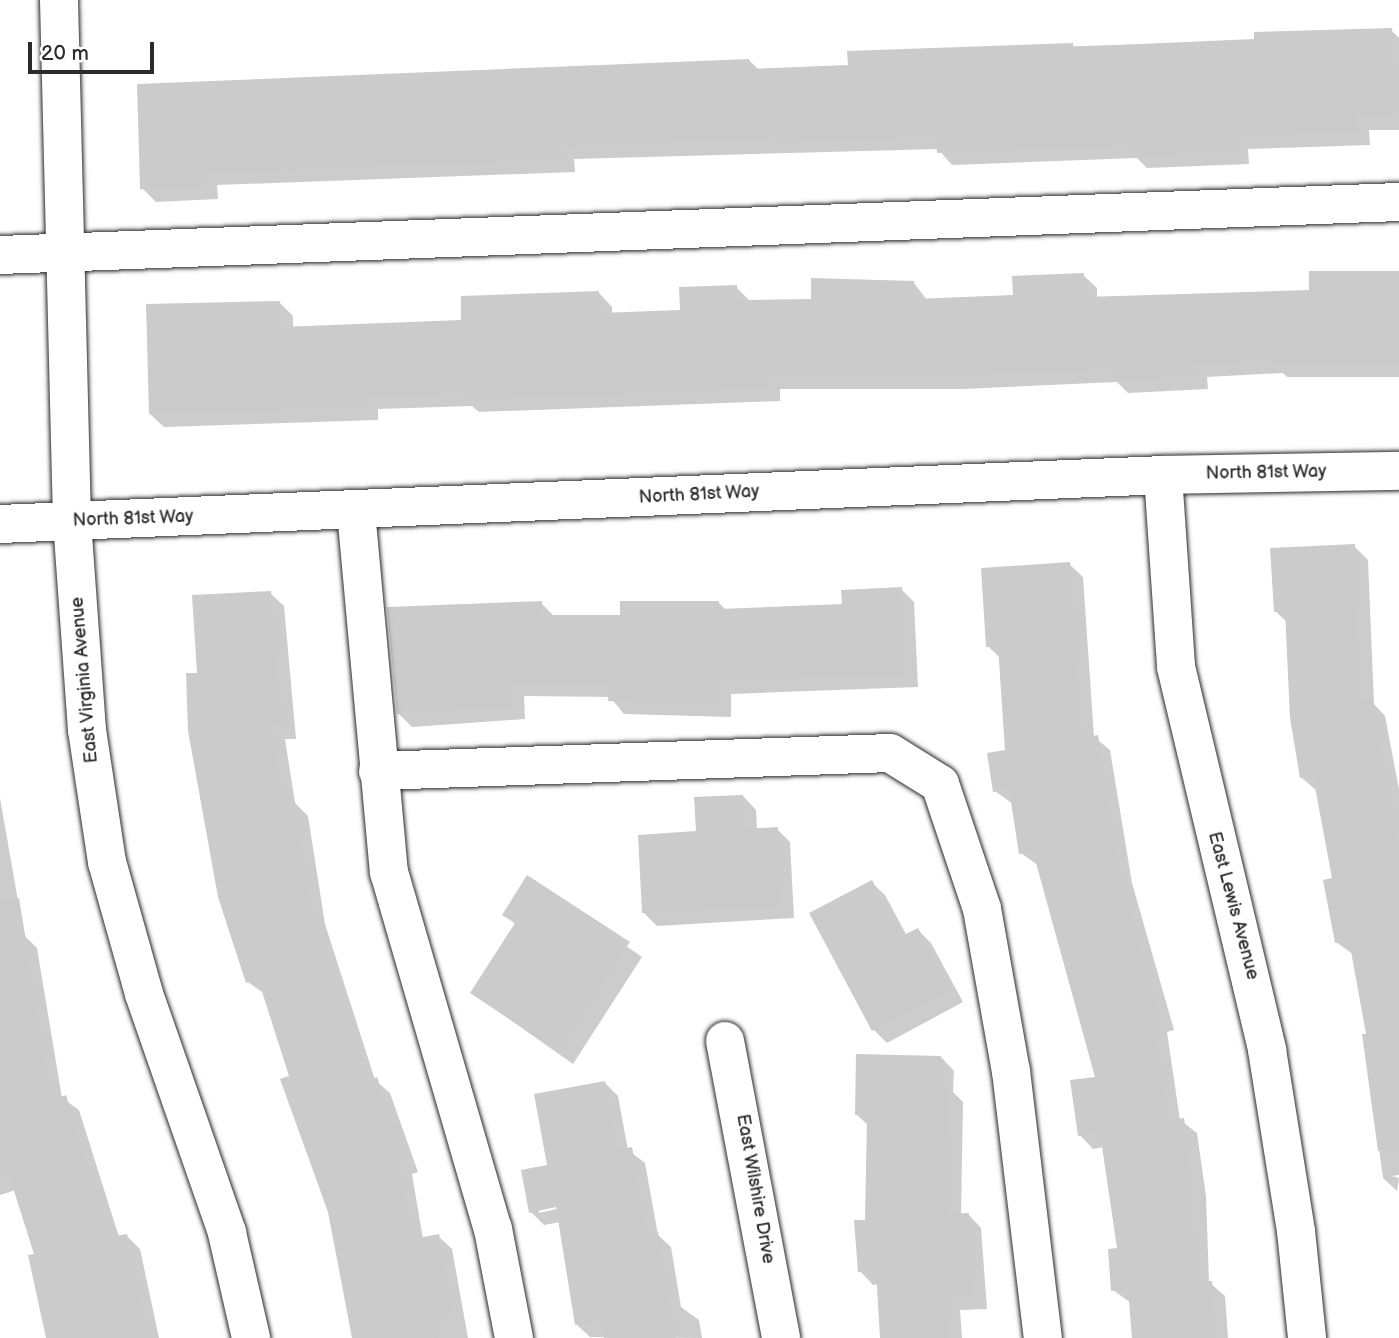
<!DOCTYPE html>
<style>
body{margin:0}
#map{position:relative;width:1399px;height:1338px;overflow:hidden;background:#fff;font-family:"Balsamiq Sans",sans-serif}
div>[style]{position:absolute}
.shadow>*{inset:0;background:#0003}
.building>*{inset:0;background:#cbcbcb}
.roads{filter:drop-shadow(0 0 2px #2b2b2b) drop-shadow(0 0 2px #2b2b2b)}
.minor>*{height:38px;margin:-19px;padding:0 19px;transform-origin:19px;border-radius:19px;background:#fff}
span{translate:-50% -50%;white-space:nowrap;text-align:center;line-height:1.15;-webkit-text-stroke:7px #fff;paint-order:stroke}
.street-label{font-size:18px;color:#2b2b2b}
.scale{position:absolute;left:28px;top:42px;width:126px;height:32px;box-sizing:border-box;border:4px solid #2b2b2b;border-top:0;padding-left:9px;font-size:21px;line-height:24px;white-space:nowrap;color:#2b2b2b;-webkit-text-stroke:5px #fff;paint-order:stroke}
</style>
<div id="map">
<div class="shadow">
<i style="clip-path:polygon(1391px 30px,1399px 38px,1399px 130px,1369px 130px,1370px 145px,1248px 149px,1249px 164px,1147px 168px,1137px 158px,952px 165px,938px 149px,574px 159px,575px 172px,217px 185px,218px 199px,156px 202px,142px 188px,139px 86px,749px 60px,759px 70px,850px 67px,849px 53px,1256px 41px)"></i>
<i style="clip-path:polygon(1399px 273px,1399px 377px,1287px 377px,1283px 373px,1207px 377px,1208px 389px,1128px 393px,1117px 382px,963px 389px,780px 389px,780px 401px,479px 412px,472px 406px,378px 409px,378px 420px,164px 427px,150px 414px,280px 303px,293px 316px,293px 328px,463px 321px,599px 293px,612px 307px,612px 314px,682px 312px,736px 287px,749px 300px,813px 301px,914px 283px,927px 300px,1015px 296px,1083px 275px,1097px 288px,1097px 298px,1310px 291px)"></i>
<i style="clip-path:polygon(1354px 546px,1368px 560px,1374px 704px,1385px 716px,1399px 789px,1399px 1175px,1392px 1176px,1399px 1178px,1397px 1191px,1383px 1178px,1364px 1036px,1368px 1035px,1354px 955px,1336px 942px,1334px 880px,1317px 791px,1302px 778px,1288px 623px,1275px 611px)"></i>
<i style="clip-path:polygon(1069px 564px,1083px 577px,1094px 737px,1110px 750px,1132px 883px,1174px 1030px,1167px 1032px,1180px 1120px,1197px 1133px,1206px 1196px,1209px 1282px,1225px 1296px,1228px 1338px,1134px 1338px,1131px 1303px,1113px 1290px,1119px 1249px,1104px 1147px,1093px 1149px,1080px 1135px,1098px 1078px,1039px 866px,1021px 853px,1013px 804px,995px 791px,1007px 752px,1001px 659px,988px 646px)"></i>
<i style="clip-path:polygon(901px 589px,914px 602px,918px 687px,731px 694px,731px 717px,624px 714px,610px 697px,524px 696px,525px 719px,412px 727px,398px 713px,541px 603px,554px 616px,621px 616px,718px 602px,726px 610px,844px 605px)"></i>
<i style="clip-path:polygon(270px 593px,284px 606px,296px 739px,285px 739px,295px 803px,308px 816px,325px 924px,375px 1080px,390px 1093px,418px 1172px,412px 1174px,423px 1239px,438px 1236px,452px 1249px,468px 1338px,354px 1338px,329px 1211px,291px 1077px,265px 994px,248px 982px,198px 674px)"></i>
<i style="clip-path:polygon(743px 796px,756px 810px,757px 830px,777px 829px,790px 842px,794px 918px,657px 926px,644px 913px,698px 833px)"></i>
<i style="clip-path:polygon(0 798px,24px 935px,37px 948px,62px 1098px,79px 1110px,119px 1237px,127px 1236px,140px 1249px,159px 1338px,47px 1338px,37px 1255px,16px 1190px,0 1195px)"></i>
<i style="clip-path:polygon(528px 878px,642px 957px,573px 1064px,472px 993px,516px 925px,504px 914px)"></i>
<i style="clip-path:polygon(871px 882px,885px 895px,907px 936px,918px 930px,931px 943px,963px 1002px,887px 1043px,874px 1030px)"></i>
<i style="clip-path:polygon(941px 1057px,954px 1071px,953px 1092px,963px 1102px,961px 1215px,968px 1214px,981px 1228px,987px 1309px,960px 1310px,962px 1338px,885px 1338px,879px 1284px,873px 1285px,860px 1271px,867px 1221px,869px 1126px,857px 1115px)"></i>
<i style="clip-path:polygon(evenodd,605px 1083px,618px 1096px,628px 1150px,645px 1163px,658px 1235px,671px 1247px,681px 1307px,699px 1320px,702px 1338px,590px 1337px,576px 1324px,560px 1222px,544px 1225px,531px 1212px,549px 1166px,605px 1083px,565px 1204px,565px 1207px,539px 1213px,539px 1209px,565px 1204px)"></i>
</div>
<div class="building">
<i style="clip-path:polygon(1392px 28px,1395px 114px,1357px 115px,1358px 132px,1235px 136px,1236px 151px,1132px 155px,1131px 145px,937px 153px,936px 136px,775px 143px,775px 138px,562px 146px,562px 159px,205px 173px,205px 187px,140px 189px,137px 84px,749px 59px,750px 69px,848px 65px,847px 51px,1073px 43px,1073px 47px,1254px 39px,1254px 32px)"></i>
<i style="clip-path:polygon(1309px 271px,1399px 271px,1399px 364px,1272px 364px,1272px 360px,1194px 364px,1195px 376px,1112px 380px,1112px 369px,948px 376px,767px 376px,768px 388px,464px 400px,464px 393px,365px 396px,365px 407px,149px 414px,146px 304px,280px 301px,281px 327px,461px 320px,461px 296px,599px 291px,600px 313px,680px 310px,679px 287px,737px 285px,737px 300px,811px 299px,811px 278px,914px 281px,915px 299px,1013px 295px,1012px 276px,1084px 273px,1085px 297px,1309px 290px)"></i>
<i style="clip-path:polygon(1355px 544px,1361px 702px,1373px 700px,1399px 843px,1399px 1150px,1378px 1151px,1362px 1034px,1366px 1034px,1349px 940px,1335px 943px,1323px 880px,1332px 878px,1313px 776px,1300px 778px,1290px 718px,1285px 611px,1274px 612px,1270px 548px)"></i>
<i style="clip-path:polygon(1070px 562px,1082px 738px,1098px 735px,1120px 868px,1161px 1017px,1154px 1019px,1170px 1120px,1184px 1118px,1193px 1183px,1190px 1183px,1197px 1281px,1212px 1281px,1216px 1338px,1132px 1338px,1128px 1289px,1111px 1291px,1108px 1249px,1117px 1248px,1100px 1133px,1078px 1136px,1070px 1080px,1095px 1077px,1033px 852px,1019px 854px,1009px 789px,993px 792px,987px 753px,1005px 750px,998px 646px,986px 647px,981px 568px)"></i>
<i style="clip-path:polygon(902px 587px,905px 674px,719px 681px,719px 705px,608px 701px,609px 684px,511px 684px,513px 706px,397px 714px,387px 607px,542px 601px,542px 615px,620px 615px,620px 601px,719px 601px,719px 609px,842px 604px,841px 590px)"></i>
<i style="clip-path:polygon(271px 591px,283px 726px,272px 726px,285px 802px,295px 801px,312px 909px,368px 1081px,377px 1077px,406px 1158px,399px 1161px,413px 1239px,439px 1234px,455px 1317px,434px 1322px,437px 1338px,352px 1338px,328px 1212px,280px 1079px,289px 1076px,258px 979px,246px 983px,218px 897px,188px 731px,186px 673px,197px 673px,192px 595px)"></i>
<i style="clip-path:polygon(743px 795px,745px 829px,778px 827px,782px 906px,642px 913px,638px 835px,696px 831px,694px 797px)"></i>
<i style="clip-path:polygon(527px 875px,630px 942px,559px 1052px,470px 993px,515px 923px,502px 915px)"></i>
<i style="clip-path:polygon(872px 880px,902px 936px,918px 928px,951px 988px,872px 1031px,809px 913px)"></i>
<i style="clip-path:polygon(19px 898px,52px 1100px,66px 1095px,111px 1237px,127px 1234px,149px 1338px,46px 1338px,28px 1255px,34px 1254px,9px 1175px,0 1178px,0 900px)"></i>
<i style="clip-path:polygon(856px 1054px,941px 1056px,940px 1086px,950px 1087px,948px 1214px,969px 1213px,974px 1296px,948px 1297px,950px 1338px,880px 1338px,876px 1271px,858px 1272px,854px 1220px,865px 1220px,867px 1116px,855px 1115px)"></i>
<i style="clip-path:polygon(605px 1081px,618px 1150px,632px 1147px,648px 1234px,658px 1232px,676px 1338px,604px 1338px,600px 1320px,575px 1325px,556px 1207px,529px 1213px,521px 1170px,547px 1165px,534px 1094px)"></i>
</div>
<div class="roads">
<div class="minor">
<i style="left:59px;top:0;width:521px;rotate:88.57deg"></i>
<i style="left:72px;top:521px;width:210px;rotate:85.9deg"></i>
<i style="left:87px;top:730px;width:134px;rotate:81.4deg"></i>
<i style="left:107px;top:862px;width:137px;rotate:74.3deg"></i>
<i style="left:144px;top:994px;width:253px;rotate:70.8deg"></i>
<i style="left:227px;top:1233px;width:108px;rotate:77.1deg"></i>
<i style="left:0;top:255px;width:1400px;rotate:-2.17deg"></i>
<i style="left:1163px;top:475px;width:192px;rotate:86.1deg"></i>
<i style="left:1176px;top:667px;width:394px;rotate:76.6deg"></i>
<i style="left:1267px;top:1050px;width:183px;rotate:80.9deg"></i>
<i style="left:1296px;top:1231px;width:108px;rotate:84.1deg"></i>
<i style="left:356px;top:511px;width:363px;rotate:84.8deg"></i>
<i style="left:389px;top:872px;width:372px;rotate:73.8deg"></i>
<i style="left:493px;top:1229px;width:111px;rotate:79.1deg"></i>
<i style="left:0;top:524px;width:1164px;rotate:-2.41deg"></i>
<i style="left:1163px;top:475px;width:236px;rotate:-1deg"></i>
<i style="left:378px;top:771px;width:512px;rotate:-2.01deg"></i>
<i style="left:890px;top:753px;width:59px;rotate:31.8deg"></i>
<i style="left:940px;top:784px;width:132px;rotate:71.4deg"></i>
<i style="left:982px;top:909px;width:165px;rotate:79.9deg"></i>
<i style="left:1011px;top:1071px;width:269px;rotate:83.2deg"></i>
<i style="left:725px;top:1041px;width:302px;rotate:79.3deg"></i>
</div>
</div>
<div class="street-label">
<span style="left:1266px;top:473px;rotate:-1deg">North 81st Way</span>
<span style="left:699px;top:495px;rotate:-3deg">North 81st Way</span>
<span style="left:133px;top:519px;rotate:-2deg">North 81st Way</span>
<span style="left:85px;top:680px;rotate:-95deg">East Virginia Avenue</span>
<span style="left:1233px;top:906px;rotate:75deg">East Lewis Avenue</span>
<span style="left:755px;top:1189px;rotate:80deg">East Wilshire Drive</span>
</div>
<div class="scale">20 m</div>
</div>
